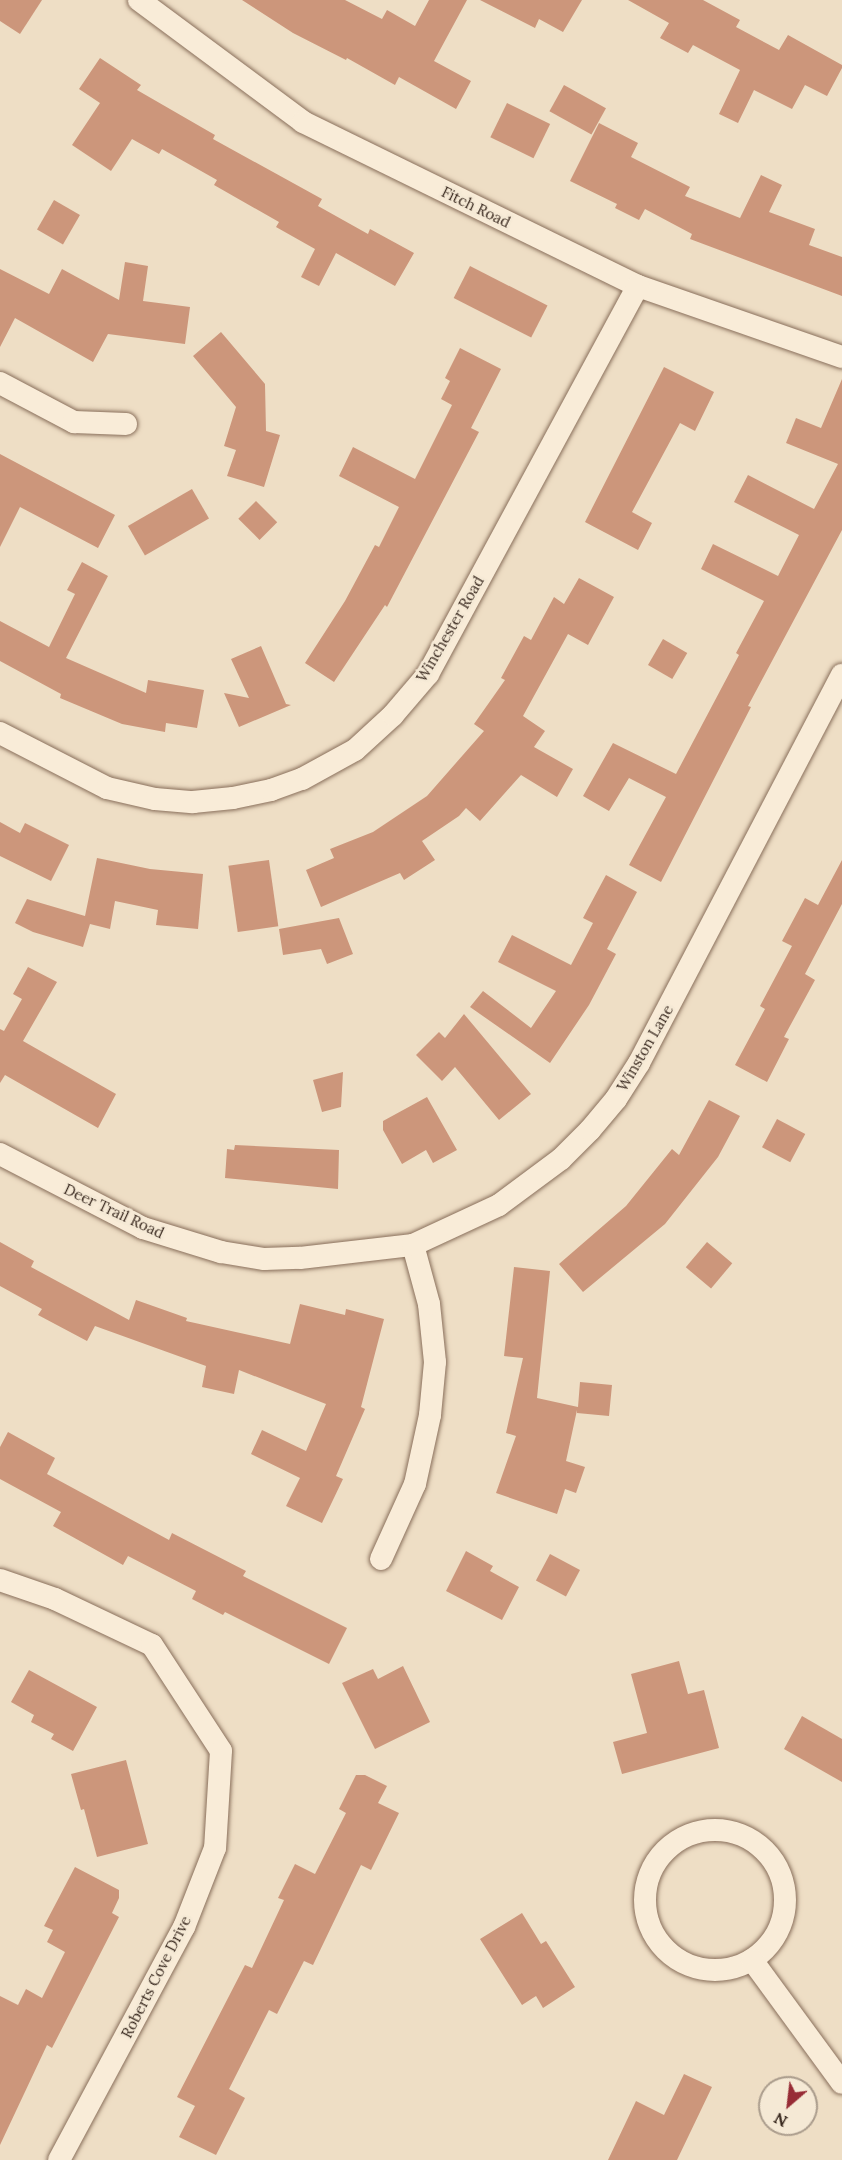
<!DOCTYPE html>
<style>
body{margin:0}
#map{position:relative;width:842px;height:2160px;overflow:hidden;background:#eedec5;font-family:Lora,serif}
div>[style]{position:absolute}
.building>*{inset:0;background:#cc967b;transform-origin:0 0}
.roads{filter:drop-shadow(0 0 2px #896f5b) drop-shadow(0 0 2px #896f5b)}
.minor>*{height:22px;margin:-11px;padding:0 11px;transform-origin:11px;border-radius:11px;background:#f9ecd8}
.minor>.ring{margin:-11px;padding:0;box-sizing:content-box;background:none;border:22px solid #f9ecd8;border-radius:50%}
span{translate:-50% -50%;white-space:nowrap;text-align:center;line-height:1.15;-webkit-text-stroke:5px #f5e9d5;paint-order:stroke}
.street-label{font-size:15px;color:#39291f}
.north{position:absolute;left:758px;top:2076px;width:60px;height:60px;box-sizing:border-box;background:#f5e9d5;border:2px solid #aa9c8c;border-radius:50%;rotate:208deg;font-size:16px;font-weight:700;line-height:24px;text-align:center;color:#39291f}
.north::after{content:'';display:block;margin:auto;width:21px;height:27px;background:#972c36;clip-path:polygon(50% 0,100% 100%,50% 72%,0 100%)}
</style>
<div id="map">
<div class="building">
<i style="clip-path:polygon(0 0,42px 0,20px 34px,0 21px)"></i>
<i style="clip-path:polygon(242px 0,345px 0,382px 19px,387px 10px,415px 26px,429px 0,467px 0,434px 61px,471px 81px,456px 109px,399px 77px,395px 85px,347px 58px,346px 60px,293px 33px)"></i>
<i style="clip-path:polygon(480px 0,582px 0,563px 32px,539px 19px,535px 28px)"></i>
<i style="clip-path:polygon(628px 0,703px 0,740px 20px,736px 27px,779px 50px,788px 35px,842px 65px,842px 68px,827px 96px,805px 85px,792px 109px,754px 90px,738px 123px,719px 114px,740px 70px,693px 45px,688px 53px,660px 38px,669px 23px)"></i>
<i style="clip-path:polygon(100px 58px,141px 85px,137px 90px,215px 135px,213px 139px,322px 199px,318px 206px,368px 234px,370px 229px,414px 253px,395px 286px,336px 253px,319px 286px,301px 277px,315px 249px,276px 227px,279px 222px,214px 185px,217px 180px,162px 149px,159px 154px,132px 139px,111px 171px,72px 145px,100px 103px,79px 89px)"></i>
<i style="left:564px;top:85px;width:48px;height:30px;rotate:29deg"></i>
<i style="left:507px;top:103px;width:48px;height:38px;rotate:26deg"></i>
<i style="clip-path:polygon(599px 123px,638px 143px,631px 157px,690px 187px,685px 196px,740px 218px,761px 175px,782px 185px,769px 212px,815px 229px,809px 245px,842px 257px,842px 296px,690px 239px,692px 234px,645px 209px,639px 220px,615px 208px,617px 204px,570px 181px)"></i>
<i style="left:54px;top:200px;width:30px;height:34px;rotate:30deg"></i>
<i style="clip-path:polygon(125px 262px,148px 266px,143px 301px,190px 307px,185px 344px,108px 334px,93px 362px,15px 318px,0 347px,0 269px,49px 294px,62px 269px,119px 300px)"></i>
<i style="left:470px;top:266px;width:87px;height:36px;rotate:27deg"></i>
<i style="clip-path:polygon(221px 332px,265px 384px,266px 431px,280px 435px,264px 487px,227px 476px,236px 450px,224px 446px,236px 407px,193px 356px)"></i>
<i style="clip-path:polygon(460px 348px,501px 369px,471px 428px,479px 432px,387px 607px,385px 605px,334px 682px,305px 663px,345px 601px,375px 545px,379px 547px,399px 507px,339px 476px,353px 447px,415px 479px,452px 405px,441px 399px,450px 381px,445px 378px)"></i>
<i style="clip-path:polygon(664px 367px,714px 392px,695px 431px,680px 423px,632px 512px,652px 523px,638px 550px,585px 522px)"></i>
<i style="clip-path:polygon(842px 379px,842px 530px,748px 706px,751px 707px,661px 882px,629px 865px,666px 797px,629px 778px,609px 811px,583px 796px,613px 743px,676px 774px,739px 655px,736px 653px,764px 601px,701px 569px,713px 544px,778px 576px,799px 535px,734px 502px,748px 475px,814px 509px,838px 464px,786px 443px,796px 418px,821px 428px)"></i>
<i style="clip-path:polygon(0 454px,115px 515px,98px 548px,20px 507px,0 547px)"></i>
<i style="left:192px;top:489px;width:34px;height:74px;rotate:60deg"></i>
<i style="left:256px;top:501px;width:30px;height:25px;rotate:45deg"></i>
<i style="clip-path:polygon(82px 562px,108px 576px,66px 658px,146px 693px,148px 680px,204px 690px,197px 728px,166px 723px,165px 732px,122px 724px,60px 698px,61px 694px,0 661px,0 621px,49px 647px,75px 594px,67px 590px)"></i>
<i style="clip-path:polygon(579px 578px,614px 597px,588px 645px,568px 634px,523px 716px,545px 731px,534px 747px,573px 769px,557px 797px,521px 775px,480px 821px,466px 808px,459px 816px,422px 841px,435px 860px,404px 880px,400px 873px,321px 907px,306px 870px,334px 858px,330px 849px,373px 832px,427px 796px,484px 731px,474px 724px,505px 680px,501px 678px,524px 636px,531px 640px,554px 597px,564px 604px)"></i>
<i style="left:663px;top:639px;width:28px;height:30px;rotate:30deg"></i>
<i style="clip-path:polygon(261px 646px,286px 704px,291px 705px,239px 727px,224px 693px,249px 698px,231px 659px)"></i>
<i style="clip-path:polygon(0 822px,20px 833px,25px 823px,69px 845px,51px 881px,0 856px)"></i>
<i style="clip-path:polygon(97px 858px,150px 869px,203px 874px,198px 929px,156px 925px,158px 910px,115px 901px,110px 929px,90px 924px,83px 947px,33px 932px,15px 923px,27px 899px,85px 916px)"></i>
<i style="left:269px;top:860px;width:67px;height:41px;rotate:82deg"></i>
<i style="clip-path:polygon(842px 860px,842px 904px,805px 974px,815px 980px,784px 1037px,789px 1039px,767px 1082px,735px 1065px,765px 1009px,760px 1006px,792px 946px,782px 941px,805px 898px,818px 905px)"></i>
<i style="clip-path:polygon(606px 875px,637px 892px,607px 949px,616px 954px,589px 1005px,550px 1063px,470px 1007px,483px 991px,531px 1028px,556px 991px,498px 962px,512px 935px,571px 965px,593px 923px,583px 918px)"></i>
<i style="clip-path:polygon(339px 918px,353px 954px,327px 964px,321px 949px,283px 955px,279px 929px)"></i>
<i style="clip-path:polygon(28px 967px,57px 982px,23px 1041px,116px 1094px,98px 1128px,5px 1075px,0 1083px,0 1029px,4px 1031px,22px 999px,13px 994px)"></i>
<i style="clip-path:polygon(464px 1014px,531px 1094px,499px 1120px,455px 1067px,442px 1081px,416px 1055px,439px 1032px,445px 1038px)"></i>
<i style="clip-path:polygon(343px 1072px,341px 1107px,322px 1112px,313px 1080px)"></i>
<i style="clip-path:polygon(427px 1097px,457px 1150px,433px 1163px,426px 1150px,402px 1164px,383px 1130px,383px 1121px)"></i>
<i style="clip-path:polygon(709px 1100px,740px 1116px,718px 1157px,665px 1224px,583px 1292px,559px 1264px,626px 1206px,672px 1149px,679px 1155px)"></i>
<i style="left:777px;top:1119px;width:32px;height:32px;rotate:28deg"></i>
<i style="clip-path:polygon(235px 1145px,339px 1150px,338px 1189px,225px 1178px,227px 1149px,234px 1150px)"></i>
<i style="clip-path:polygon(0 1242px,34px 1261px,31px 1267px,129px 1320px,136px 1300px,187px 1318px,186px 1321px,290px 1344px,300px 1304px,345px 1315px,346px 1309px,384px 1319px,361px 1407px,365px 1409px,336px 1476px,343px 1479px,322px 1523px,286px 1506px,300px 1478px,251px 1454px,262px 1430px,306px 1451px,326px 1404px,239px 1370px,234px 1394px,202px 1387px,206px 1366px,95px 1326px,87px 1341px,38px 1315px,42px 1309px,0 1286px)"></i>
<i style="left:707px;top:1242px;width:33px;height:33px;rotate:40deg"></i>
<i style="clip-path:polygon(514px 1267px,550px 1271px,537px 1398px,578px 1407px,580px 1382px,612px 1385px,609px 1416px,577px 1413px,577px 1410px,566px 1461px,585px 1467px,576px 1493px,565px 1489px,557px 1514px,496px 1493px,516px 1436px,506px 1433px,523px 1358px,504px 1356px)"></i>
<i style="clip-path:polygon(8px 1432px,55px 1458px,47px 1474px,169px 1540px,172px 1533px,246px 1571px,243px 1576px,347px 1628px,329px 1664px,225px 1612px,223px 1615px,192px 1599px,196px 1591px,128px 1556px,123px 1565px,53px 1526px,61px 1512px,0 1479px,0 1447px)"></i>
<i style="clip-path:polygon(466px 1551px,493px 1566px,490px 1571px,519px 1587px,502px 1620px,446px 1591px)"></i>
<i style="left:550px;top:1554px;width:34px;height:30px;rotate:28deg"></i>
<i style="clip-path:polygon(679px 1661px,688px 1694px,704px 1690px,719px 1748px,622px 1774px,613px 1742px,647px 1733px,631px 1674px)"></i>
<i style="clip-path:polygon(403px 1666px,430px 1722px,375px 1749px,342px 1683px,373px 1669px,378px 1679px)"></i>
<i style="clip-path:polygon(29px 1670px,97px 1707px,73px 1751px,51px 1739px,54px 1734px,31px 1722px,34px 1715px,11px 1702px)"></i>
<i style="clip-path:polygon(802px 1716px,842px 1739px,842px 1782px,784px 1749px)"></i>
<i style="clip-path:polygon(126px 1760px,148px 1844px,97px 1857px,84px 1809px,81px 1810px,71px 1774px)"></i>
<i style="clip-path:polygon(356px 1775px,365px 1775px,387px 1786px,378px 1803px,399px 1813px,371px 1870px,361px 1865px,313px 1965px,304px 1961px,277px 2014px,269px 2010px,229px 2089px,245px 2098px,216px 2155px,179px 2137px,195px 2106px,177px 2097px,245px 1965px,252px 1968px,284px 1900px,278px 1898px,295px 1864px,315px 1874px,346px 1813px,339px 1809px)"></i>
<i style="clip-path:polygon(75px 1867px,119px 1890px,119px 1898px,112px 1913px,119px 1917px,52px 2048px,47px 2045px,0 2145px,0 1996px,18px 2005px,26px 1989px,42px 1998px,65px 1952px,47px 1942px,53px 1930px,44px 1926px)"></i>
<i style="clip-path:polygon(522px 1913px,541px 1944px,546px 1941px,575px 1987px,543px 2008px,536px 1996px,522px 2005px,480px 1939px)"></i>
<i style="clip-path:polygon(684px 2074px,712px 2087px,677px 2160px,608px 2160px,636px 2101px,664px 2115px)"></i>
</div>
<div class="roads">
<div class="minor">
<i style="left:139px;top:0;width:204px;rotate:36.6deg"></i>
<i style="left:303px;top:122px;width:373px;rotate:26.1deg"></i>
<i style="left:638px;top:286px;width:216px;rotate:19.2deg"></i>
<i style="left:0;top:383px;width:84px;rotate:27.8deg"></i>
<i style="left:74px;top:422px;width:52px;rotate:2.2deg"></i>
<i style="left:0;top:733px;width:120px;rotate:27.2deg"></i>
<i style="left:107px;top:788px;width:49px;rotate:12.9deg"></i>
<i style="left:155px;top:799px;width:38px;rotate:5deg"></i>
<i style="left:193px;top:802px;width:40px;rotate:-5.7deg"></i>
<i style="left:233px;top:798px;width:39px;rotate:-12deg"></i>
<i style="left:271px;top:790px;width:33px;rotate:-20deg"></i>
<i style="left:302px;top:779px;width:60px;rotate:-28.7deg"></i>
<i style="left:355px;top:750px;width:52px;rotate:-42.6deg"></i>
<i style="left:393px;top:715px;width:54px;rotate:-49.5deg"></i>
<i style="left:428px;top:674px;width:441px;rotate:-61.6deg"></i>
<i style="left:0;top:1154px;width:161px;rotate:27.4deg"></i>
<i style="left:143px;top:1228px;width:82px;rotate:17.1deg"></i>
<i style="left:221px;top:1252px;width:44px;rotate:9.2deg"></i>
<i style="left:264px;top:1259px;width:36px;rotate:-2deg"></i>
<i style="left:300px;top:1258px;width:114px;rotate:-6.6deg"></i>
<i style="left:381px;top:1559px;width:82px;rotate:-65.6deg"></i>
<i style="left:415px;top:1484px;width:71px;rotate:-77.7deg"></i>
<i style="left:430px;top:1415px;width:53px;rotate:-84.6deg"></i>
<i style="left:435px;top:1362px;width:58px;rotate:-95.9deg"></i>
<i style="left:429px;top:1304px;width:61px;rotate:-105.2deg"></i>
<i style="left:413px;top:1245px;width:95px;rotate:-24.9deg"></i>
<i style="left:499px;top:1205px;width:77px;rotate:-36.6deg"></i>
<i style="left:561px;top:1159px;width:41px;rotate:-45deg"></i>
<i style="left:590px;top:1130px;width:40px;rotate:-50deg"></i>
<i style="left:616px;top:1099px;width:43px;rotate:-57.4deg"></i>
<i style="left:639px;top:1063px;width:438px;rotate:-62.4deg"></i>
<i style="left:0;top:1580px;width:58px;rotate:19.1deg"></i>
<i style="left:55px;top:1599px;width:107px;rotate:25.4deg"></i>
<i style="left:152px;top:1645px;width:126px;rotate:56.9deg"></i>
<i style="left:221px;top:1751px;width:97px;rotate:93.5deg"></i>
<i style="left:215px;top:1848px;width:85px;rotate:111.4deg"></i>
<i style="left:184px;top:1927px;width:264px;rotate:118.2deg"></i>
<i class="ring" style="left:645px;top:1830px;width:118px;height:118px"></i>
<i style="left:752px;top:1960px;width:152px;rotate:53.8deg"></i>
</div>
</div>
<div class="street-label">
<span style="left:476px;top:207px;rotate:26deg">Fitch Road</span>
<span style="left:450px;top:629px;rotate:-60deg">Winchester Road</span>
<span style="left:645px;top:1048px;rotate:-60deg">Winston Lane</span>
<span style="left:114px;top:1211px;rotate:25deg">Deer Trail Road</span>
<span style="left:156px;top:1977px;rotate:-63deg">Roberts Cove Drive</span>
</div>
<div class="north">N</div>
</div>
